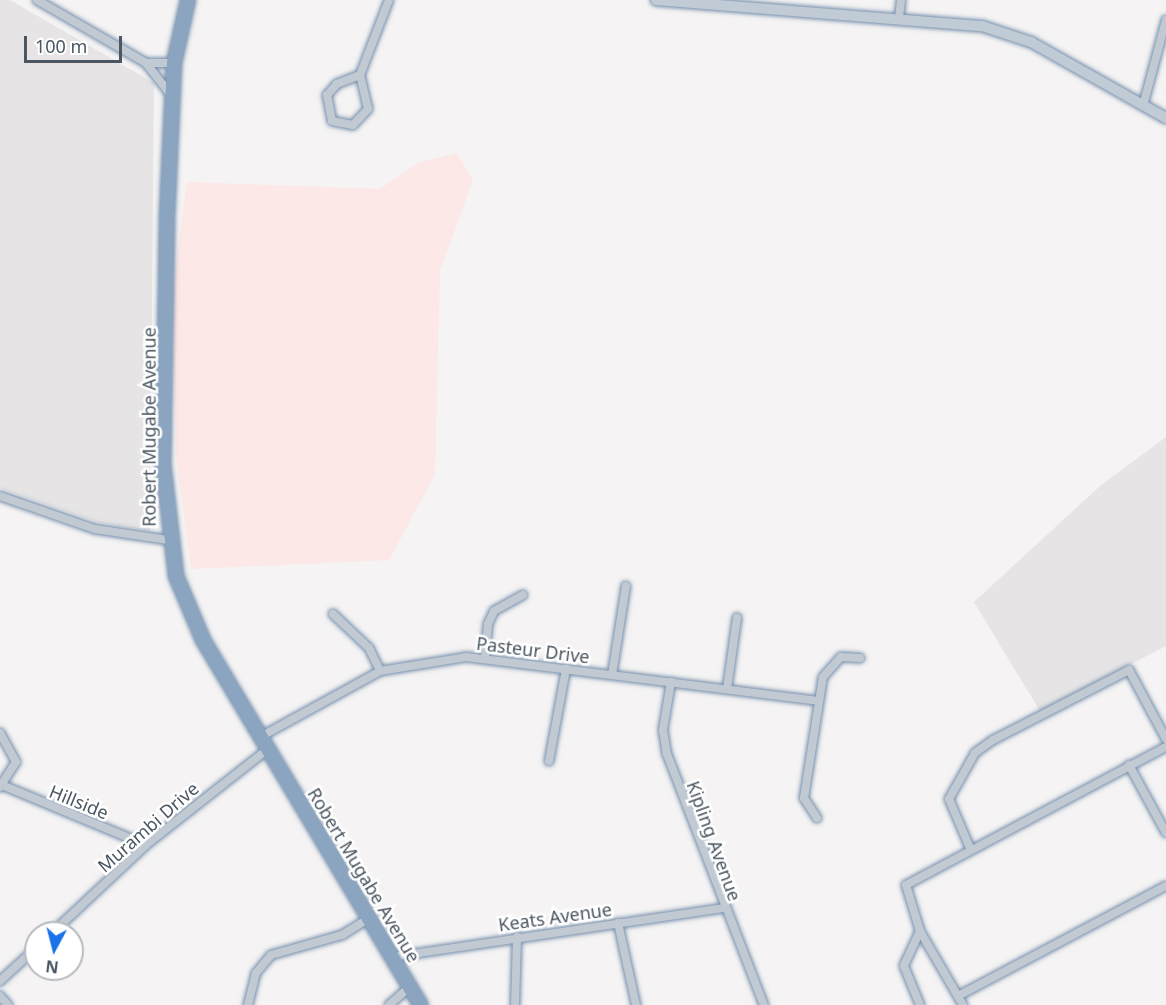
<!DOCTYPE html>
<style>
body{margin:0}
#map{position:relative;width:1166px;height:1005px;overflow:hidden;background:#f5f3f3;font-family:"Noto Sans",sans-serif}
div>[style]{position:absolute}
.education>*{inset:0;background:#e6e4e5}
.medical>*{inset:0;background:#fce8e6}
.roads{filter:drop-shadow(0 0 2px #7690ad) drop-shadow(0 0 2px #7690ad)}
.street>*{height:8px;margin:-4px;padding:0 4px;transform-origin:4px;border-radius:4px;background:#c1cad2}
.secondary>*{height:10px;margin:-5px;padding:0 5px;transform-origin:5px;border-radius:5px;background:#c1cbd6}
.highway>*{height:14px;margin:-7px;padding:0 7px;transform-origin:7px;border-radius:7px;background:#8ba5c1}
span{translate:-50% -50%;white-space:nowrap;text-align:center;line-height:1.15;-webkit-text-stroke:5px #fff;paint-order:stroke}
.street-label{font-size:18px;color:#4a5661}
.north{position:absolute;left:24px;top:921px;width:60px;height:60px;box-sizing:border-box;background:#fff;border:2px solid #b7bbc0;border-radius:50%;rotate:187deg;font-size:16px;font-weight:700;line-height:24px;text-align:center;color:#4a5661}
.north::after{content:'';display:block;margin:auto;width:21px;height:27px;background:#1a73e8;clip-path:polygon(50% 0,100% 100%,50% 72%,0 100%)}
.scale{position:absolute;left:24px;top:36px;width:98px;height:27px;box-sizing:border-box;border:3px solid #4a5661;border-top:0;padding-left:8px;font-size:18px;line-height:21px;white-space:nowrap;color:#4a5661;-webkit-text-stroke:4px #fff;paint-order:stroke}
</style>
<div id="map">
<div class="education">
<i style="clip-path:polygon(0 0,10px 0,154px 83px,150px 531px,97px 522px,0 488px)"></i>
<i style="clip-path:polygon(1166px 437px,1166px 646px,1040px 711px,974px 602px,1100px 486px)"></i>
</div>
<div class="medical">
<i style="clip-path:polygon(457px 153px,473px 180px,440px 271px,435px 474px,389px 560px,191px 569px,176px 457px,172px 293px,187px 182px,380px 189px,418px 163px)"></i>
</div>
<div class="roads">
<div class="street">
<i style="left:37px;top:0;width:126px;rotate:30deg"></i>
<i style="left:146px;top:63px;width:41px;rotate:52deg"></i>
<i style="left:899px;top:17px;width:17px;rotate:-83deg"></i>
<i style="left:146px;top:63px;width:28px"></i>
<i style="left:360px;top:75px;width:25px;rotate:159deg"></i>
<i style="left:337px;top:84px;width:15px;rotate:132deg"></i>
<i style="left:327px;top:95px;width:26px;rotate:79deg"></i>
<i style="left:332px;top:121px;width:21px;rotate:11deg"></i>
<i style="left:353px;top:125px;width:22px;rotate:-47deg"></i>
<i style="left:368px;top:109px;width:35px;rotate:-103deg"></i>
<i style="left:360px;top:75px;width:80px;rotate:-68.9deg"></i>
<i style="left:1143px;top:106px;width:89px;rotate:-75deg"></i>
<i style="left:0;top:496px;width:101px;rotate:19.2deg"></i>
<i style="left:95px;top:529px;width:74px;rotate:8.6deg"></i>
<i style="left:333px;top:614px;width:50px;rotate:43.4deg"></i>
<i style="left:369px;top:648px;width:25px;rotate:64deg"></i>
<i style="left:485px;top:658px;width:34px;rotate:-85deg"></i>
<i style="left:488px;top:624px;width:14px;rotate:-65deg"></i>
<i style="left:494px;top:611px;width:33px;rotate:-29deg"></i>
<i style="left:612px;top:675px;width:90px;rotate:-81.1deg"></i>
<i style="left:671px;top:682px;width:49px;rotate:99.5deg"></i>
<i style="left:663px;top:730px;width:24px;rotate:81deg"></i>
<i style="left:667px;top:754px;width:269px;rotate:68.9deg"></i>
<i style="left:727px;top:689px;width:72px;rotate:-82deg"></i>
<i style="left:0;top:733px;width:33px;rotate:61deg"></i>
<i style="left:16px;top:762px;width:30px;rotate:123deg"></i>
<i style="left:262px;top:736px;width:135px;rotate:-28.8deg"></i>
<i style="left:380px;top:671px;width:87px;rotate:-9.2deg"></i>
<i style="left:466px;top:657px;width:355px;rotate:7.1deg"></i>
<i style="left:549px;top:761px;width:94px;rotate:-79.5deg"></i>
<i style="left:1129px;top:765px;width:77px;rotate:61.4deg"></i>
<i style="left:2px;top:785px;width:156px;rotate:22.6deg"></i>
<i style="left:817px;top:818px;width:24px;rotate:-123deg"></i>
<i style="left:804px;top:798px;width:122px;rotate:-81.1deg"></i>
<i style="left:823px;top:677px;width:27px;rotate:-48deg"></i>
<i style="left:841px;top:657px;width:19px;rotate:3deg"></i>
<i style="left:970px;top:848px;width:53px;rotate:-113.2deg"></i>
<i style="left:949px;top:799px;width:53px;rotate:-60.5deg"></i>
<i style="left:975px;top:753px;width:22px;rotate:-36deg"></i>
<i style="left:993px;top:740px;width:153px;rotate:-27.2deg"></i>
<i style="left:1129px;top:670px;width:78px;rotate:61.8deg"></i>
<i style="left:618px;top:923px;width:84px;rotate:77.6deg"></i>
<i style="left:920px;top:931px;width:38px;rotate:115deg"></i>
<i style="left:904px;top:966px;width:42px;rotate:67.7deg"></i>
<i style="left:52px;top:933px;width:129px;rotate:-43.1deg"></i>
<i style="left:146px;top:845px;width:155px;rotate:-38.2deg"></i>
<i style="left:392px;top:957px;width:334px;rotate:-8.4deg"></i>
<i style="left:0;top:981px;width:49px;rotate:-42.5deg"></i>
<i style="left:0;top:996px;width:12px;rotate:48deg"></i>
<i style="left:958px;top:996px;width:235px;rotate:-27.9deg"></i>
<i style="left:248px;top:1005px;width:33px;rotate:-76deg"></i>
<i style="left:256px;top:973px;width:23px;rotate:-50deg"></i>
<i style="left:271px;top:955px;width:74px;rotate:-15.7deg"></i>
<i style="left:342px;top:935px;width:31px;rotate:-32deg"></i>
<i style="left:389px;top:1005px;width:28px;rotate:-41deg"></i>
<i style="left:515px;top:1005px;width:68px;rotate:-88.3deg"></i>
<i style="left:963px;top:1005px;width:86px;rotate:-120.2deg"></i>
<i style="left:920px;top:931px;width:48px;rotate:-106.9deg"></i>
<i style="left:906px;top:885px;width:294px;rotate:-28deg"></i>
</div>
<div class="secondary">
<i style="left:656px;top:0;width:327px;rotate:4.6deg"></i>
<i style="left:982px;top:26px;width:52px;rotate:18.1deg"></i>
<i style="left:1031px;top:42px;width:155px;rotate:29.4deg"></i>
</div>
<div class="highway">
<i style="left:188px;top:0;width:65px;rotate:102.5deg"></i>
<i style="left:174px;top:63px;width:157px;rotate:92.6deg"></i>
<i style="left:167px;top:220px;width:243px;rotate:90.9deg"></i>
<i style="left:163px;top:463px;width:114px;rotate:83.4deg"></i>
<i style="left:176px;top:576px;width:69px;rotate:67.1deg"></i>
<i style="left:203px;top:640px;width:425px;rotate:59.2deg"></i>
</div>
</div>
<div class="street-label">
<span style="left:149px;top:427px;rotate:-90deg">Robert Mugabe Avenue</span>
<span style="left:533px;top:650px;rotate:7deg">Pasteur Drive</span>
<span style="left:79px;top:802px;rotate:22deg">Hillside</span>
<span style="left:148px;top:827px;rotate:-41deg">Murambi Drive</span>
<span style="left:714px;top:841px;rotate:70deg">Kipling Avenue</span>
<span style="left:364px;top:875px;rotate:59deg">Robert Mugabe Avenue</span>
<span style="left:555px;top:917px;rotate:-8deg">Keats Avenue</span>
</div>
<div class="north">N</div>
<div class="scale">100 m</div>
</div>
